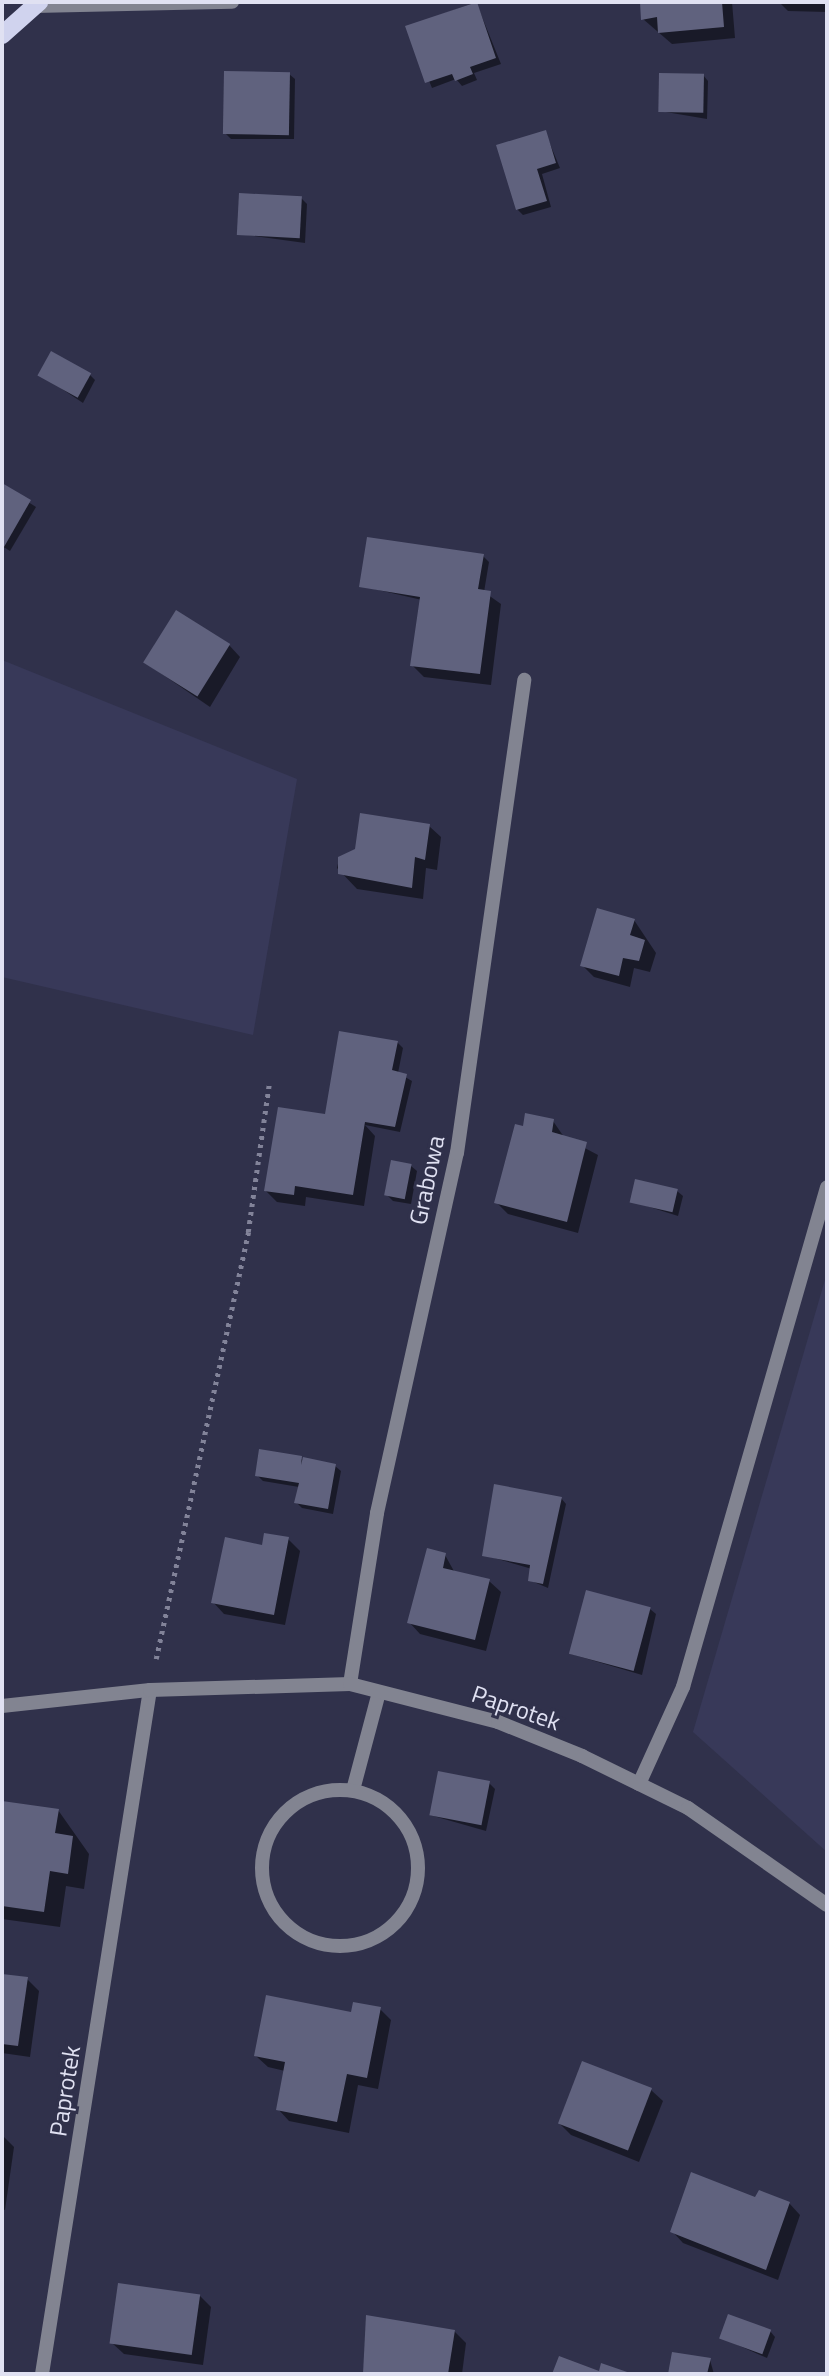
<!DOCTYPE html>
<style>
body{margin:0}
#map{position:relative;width:829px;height:2376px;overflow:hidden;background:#30314b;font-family:"Titillium Web",sans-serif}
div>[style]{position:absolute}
.built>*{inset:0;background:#383959}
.shadow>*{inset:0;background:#0007}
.building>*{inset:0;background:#60627e;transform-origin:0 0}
.path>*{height:4.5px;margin-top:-2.25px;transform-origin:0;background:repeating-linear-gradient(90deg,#828399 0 3.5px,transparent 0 8.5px)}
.lane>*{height:14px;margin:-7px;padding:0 7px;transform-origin:7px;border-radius:7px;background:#828491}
.lane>.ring{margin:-7px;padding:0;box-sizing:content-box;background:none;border:14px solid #828491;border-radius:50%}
.street>*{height:14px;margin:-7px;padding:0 7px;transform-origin:7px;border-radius:7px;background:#828491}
.primary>*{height:18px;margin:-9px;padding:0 9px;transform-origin:9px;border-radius:9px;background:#d0d3ee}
span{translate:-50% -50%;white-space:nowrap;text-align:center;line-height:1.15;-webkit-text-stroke:6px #30314b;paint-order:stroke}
.street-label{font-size:24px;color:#e0e1f2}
.frame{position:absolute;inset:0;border:4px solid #e0e1f2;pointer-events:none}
</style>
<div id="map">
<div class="built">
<i style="clip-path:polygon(2px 660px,297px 779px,253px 1035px,2px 977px)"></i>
<i style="clip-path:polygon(827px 1273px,827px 1852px,693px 1732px)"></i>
</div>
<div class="shadow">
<i style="clip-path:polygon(476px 2px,501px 64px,474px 73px,477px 80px,462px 86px,456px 79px,432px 88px,407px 27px)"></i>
<i style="clip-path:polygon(641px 2px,732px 2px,735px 38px,672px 44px,643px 19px)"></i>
<i style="clip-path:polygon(779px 2px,827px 2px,827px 12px,788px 11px)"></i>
<i style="clip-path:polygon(289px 74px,295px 79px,294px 139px,231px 139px,225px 133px)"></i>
<i style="clip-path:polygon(703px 75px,708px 81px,707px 119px,660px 111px)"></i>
<i style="clip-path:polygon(545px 132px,560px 168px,542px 174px,551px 207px,523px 215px,517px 209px)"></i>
<i style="clip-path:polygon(301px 198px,307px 204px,305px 243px,239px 234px)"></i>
<i style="clip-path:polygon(41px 375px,90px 375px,95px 380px,83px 403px)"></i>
<i style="clip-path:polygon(3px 486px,36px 507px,10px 551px,2px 546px)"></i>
<i style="clip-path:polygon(483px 556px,489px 562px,484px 592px,501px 604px,491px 685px,424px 677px,412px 665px,422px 600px,361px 586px)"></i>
<i style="clip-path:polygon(229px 645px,240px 657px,210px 707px,146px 663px)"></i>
<i style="clip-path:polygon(429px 826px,441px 837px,437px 870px,426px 868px,423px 899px,357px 889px,337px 868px,339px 859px)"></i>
<i style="clip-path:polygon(634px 920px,656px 953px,650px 972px,634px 968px,630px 987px,594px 977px,582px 965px)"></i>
<i style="clip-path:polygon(397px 1042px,403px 1048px,398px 1073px,412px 1081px,400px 1132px,365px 1125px,375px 1136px,364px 1206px,306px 1197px,305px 1206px,277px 1202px,265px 1190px)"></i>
<i style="clip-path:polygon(553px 1121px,564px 1137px,598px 1155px,578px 1233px,508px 1214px,496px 1202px,525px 1128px)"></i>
<i style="clip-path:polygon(411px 1166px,417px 1171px,411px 1204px,393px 1201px,387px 1195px)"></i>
<i style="clip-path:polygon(677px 1191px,683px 1196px,678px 1216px,631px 1201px)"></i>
<i style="clip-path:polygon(261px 1451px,335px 1466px,341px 1471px,333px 1514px,302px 1508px,296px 1502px,299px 1487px,263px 1481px,257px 1475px)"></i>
<i style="clip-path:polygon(561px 1498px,566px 1504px,548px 1588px,529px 1580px,532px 1569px,484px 1555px)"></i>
<i style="clip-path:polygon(288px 1539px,300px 1551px,285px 1625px,224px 1614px,213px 1602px,263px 1547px)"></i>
<i style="clip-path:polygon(445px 1555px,455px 1573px,489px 1581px,501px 1592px,486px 1651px,420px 1634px,409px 1622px)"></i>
<i style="clip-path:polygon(650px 1609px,656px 1614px,642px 1675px,571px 1654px)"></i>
<i style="clip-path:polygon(489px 1783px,495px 1789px,486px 1831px,430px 1815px)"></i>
<i style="clip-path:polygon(2px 1802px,58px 1810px,89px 1854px,84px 1889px,66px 1886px,60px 1927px,2px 1919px)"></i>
<i style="clip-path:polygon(2px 1976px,27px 1979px,39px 1991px,30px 2057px,2px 2053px)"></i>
<i style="clip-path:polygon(380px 2009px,391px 2020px,378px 2089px,358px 2085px,349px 2133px,289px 2121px,278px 2109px,285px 2071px,268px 2067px,256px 2056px,352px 2014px)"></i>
<i style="clip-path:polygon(651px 2090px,663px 2101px,639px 2162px,571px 2135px,560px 2124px)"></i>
<i style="clip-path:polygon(2px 2135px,14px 2147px,5px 2210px,2px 2209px)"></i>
<i style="clip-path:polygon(756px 2199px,789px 2203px,800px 2215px,778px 2280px,683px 2243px,672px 2231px)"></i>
<i style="clip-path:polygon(200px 2296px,211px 2307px,203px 2365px,124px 2354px,112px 2343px)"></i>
<i style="clip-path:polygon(367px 2317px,454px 2331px,466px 2343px,462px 2374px,364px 2374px)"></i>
<i style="clip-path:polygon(770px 2331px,775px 2337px,767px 2358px,722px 2338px)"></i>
<i style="clip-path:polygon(674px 2354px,710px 2360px,714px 2374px,669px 2374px)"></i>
</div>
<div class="building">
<i style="clip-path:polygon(477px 2px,496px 58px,470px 67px,473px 74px,455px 81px,452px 74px,425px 83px,405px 26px)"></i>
<i style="clip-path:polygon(640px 2px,722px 2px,724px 27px,658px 33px,657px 17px,641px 20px)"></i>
<i style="left:224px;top:71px;width:66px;height:63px;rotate:1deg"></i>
<i style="left:659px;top:73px;width:45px;height:39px;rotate:1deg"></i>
<i style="clip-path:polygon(546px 130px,556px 163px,537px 169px,547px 201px,516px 210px,496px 145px)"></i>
<i style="left:239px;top:193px;width:63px;height:42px;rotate:3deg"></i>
<i style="left:51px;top:351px;width:46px;height:28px;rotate:29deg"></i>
<i style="clip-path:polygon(2px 483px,31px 500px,4px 547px,2px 545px)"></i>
<i style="clip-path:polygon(367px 537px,484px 554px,478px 589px,491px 591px,480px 674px,410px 666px,420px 597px,359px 587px)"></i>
<i style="left:176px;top:610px;width:64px;height:62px;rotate:32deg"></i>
<i style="clip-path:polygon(360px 813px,430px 824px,425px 860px,415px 857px,412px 888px,338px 874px,338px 857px,355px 849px)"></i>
<i style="clip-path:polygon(597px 908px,635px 919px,630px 935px,645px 940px,639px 961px,623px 958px,619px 976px,580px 966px)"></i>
<i style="clip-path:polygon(339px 1031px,398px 1041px,392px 1070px,407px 1074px,395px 1127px,365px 1122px,353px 1195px,295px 1186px,294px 1195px,264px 1191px,278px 1107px,325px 1114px)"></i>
<i style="clip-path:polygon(525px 1113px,554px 1119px,552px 1132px,587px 1142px,567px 1222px,494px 1203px,515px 1124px,523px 1126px)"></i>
<i style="left:391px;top:1160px;width:21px;height:36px;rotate:11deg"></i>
<i style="left:635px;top:1179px;width:44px;height:24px;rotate:13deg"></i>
<i style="clip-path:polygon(259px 1449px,302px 1456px,301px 1465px,303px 1457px,336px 1464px,328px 1509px,294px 1503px,299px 1483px,255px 1476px)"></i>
<i style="clip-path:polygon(494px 1484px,562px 1497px,543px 1584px,528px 1581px,530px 1565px,482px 1556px)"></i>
<i style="clip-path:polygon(264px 1533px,289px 1537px,274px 1615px,211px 1603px,225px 1537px,262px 1545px)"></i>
<i style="clip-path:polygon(427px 1548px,446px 1553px,443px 1568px,490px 1579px,475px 1640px,407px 1623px)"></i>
<i style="left:586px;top:1590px;width:67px;height:66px;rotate:15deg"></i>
<i style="left:438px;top:1771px;width:53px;height:45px;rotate:11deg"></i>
<i style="clip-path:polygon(2px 1801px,59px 1809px,55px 1833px,73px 1836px,68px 1874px,50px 1871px,44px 1912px,2px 1906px)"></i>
<i style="clip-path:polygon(2px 1974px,28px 1977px,18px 2046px,2px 2044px)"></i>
<i style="clip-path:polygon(266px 1995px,351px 2012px,353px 2002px,381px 2007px,367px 2078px,347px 2074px,337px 2122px,276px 2110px,285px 2062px,254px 2056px)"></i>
<i style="left:582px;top:2061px;width:75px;height:67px;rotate:21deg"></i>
<i style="clip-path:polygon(691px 2172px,755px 2197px,759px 2190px,790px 2202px,766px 2270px,670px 2232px)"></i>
<i style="left:118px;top:2283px;width:83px;height:61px;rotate:8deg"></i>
<i style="left:728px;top:2314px;width:46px;height:26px;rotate:20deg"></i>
<i style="clip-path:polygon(366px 2315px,455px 2330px,448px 2374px,363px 2374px)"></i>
<i style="clip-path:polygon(672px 2352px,711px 2358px,707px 2374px,668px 2374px)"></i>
<i style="clip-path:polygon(559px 2356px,599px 2371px,601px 2363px,633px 2374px,552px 2374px)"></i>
</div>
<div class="path">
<i style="left:156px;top:1659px;width:437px;rotate:-77.8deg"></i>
<i style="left:248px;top:1232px;width:148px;rotate:-81.9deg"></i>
</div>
<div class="lane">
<i style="left:350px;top:1684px;width:173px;rotate:-81deg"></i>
<i style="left:377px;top:1513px;width:369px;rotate:-77.5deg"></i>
<i style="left:457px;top:1153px;width:478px;rotate:-81.9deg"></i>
<i style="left:639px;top:1784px;width:107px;rotate:-65.6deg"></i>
<i style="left:683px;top:1687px;width:520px;rotate:-73.93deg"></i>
<i style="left:353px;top:1790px;width:101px;rotate:-75.1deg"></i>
<i class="ring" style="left:262px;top:1790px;width:142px;height:142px"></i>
<i style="left:42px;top:2374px;width:692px;rotate:-81.03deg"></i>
</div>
<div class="street">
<i style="left:34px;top:6px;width:198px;rotate:-1.2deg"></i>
<i style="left:2px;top:1706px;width:149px;rotate:-6.2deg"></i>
<i style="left:150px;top:1690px;width:200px;rotate:-1.7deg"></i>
<i style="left:350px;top:1684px;width:153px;rotate:14.4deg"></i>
<i style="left:498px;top:1722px;width:91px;rotate:22deg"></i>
<i style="left:582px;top:1756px;width:118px;rotate:26.1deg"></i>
<i style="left:688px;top:1808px;width:169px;rotate:34.9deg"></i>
</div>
<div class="primary">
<i style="left:2px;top:35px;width:50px;rotate:-41.7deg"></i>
</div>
<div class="street-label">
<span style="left:427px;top:1180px;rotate:-78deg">Grabowa</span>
<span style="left:516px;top:1708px;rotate:19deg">Paprotek</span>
<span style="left:65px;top:2091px;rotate:-81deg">Paprotek</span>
</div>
<div class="frame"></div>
</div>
